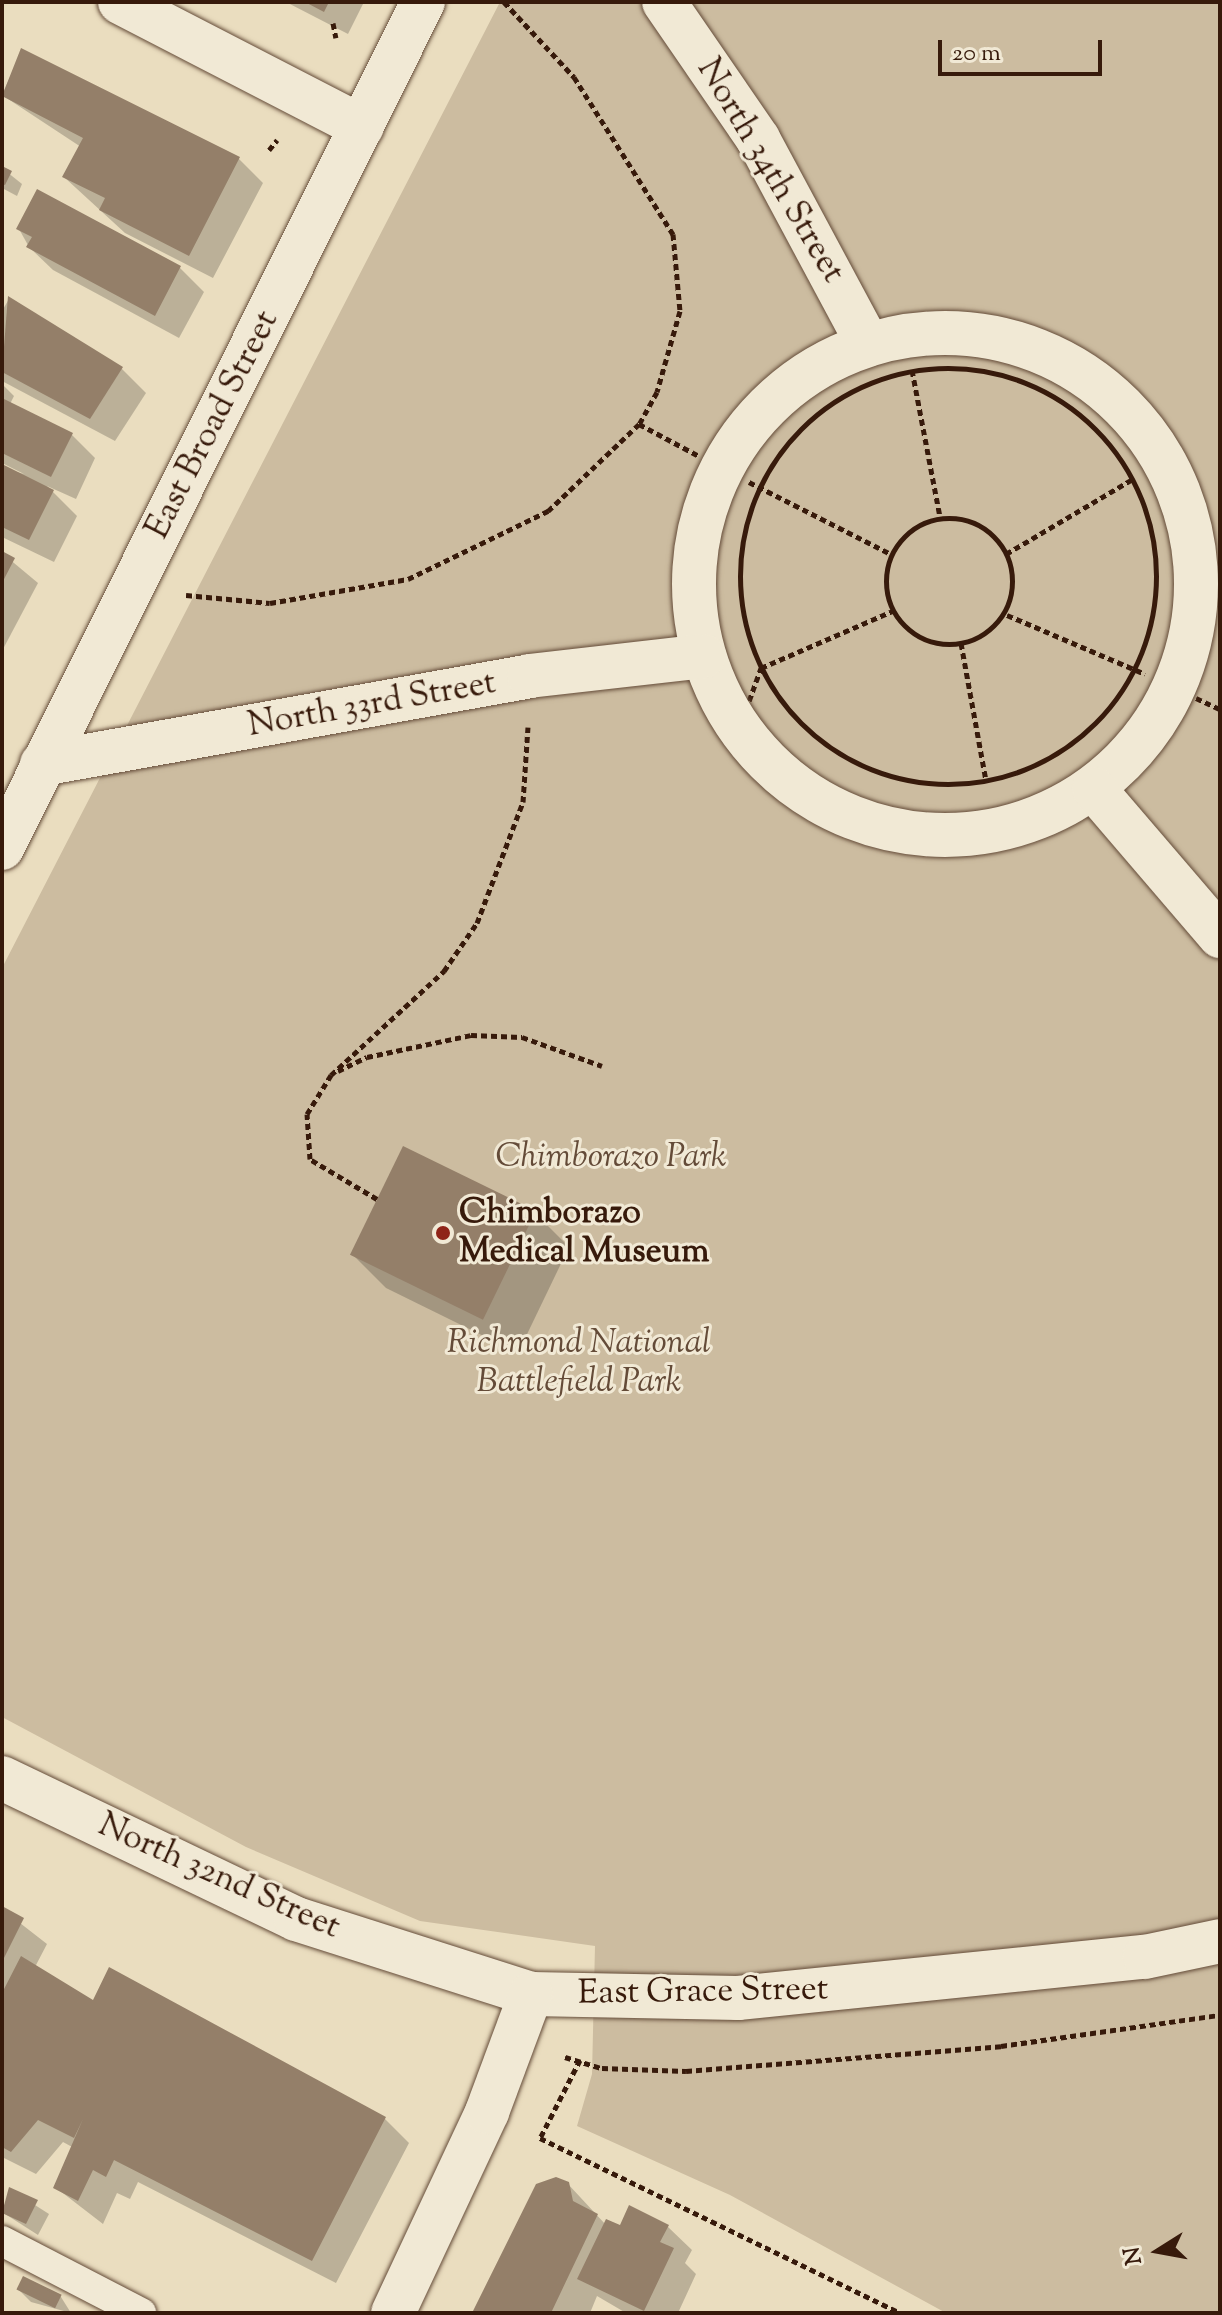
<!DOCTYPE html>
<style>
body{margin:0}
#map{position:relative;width:1222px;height:2315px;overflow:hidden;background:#eaddbf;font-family:"Sorts Mill Goudy",serif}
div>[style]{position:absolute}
.green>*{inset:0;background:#ccbca0}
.shadow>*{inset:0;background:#0003}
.building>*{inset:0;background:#947f69;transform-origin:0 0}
.path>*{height:5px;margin-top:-2.5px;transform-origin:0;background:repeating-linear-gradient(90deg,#371a0b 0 6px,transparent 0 10px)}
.path>.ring{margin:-2.5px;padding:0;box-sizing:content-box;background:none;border:5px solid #371a0b;border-radius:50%}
.roads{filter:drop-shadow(0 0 2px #644b38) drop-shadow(0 0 2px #644b38)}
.lane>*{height:30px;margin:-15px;padding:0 15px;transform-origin:15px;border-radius:15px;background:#f1e9d5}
.street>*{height:44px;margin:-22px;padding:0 22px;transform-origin:22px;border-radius:22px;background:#f1e9d5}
.street>.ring{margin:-22px;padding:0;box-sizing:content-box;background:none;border:44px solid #f1e9d5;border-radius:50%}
.secondary>*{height:44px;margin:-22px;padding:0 22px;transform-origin:22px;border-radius:22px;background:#f1e9d5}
.dots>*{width:22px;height:22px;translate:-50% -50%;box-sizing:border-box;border:4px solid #f1e9d5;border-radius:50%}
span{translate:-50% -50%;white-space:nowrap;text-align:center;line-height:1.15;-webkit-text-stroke:6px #f1e9d5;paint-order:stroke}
.street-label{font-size:34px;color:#371a0b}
.park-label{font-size:34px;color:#644b38;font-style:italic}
.poi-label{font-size:34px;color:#371a0b;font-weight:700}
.left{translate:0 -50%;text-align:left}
.frame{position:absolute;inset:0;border:4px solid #371a0b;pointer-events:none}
.north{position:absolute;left:1118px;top:2211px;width:80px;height:80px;-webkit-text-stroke:6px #f1e9d5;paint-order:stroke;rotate:259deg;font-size:22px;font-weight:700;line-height:32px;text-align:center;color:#371a0b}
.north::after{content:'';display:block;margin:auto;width:28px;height:36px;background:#371a0b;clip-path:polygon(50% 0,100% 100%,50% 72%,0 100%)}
.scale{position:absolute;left:938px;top:40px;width:164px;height:36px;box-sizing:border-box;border:4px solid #371a0b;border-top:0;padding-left:10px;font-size:24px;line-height:28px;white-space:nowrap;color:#371a0b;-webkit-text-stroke:6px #f1e9d5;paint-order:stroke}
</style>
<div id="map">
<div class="green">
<i style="clip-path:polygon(500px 2px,1220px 2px,1220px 2313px,946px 2313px,730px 2195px,577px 2126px,592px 2074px,595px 1946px,420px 1921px,246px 1847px,2px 1717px,2px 968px)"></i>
</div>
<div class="shadow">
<i style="clip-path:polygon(286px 2px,364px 2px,348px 34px)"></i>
<i style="clip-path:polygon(22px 50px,239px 159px,263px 183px,213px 278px,125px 233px,64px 177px,81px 147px,2px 95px)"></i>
<i style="clip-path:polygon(2px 168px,22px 184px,17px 196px,2px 188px)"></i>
<i style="clip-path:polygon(38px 192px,180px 268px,204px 292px,179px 338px,53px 270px,29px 247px,19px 229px)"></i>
<i style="clip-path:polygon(9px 299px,122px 369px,146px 393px,115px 441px,2px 381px,2px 311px)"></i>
<i style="clip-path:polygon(2px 384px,14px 396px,10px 404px,71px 434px,95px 458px,76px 499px,47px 486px,77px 516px,54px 562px,2px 537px,2px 468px,24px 474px,2px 463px)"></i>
<i style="clip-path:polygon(2px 553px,38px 583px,2px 651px)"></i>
<i style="clip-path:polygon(535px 1213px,569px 1247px,518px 1353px,386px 1288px,352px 1254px)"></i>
<i style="clip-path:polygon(2px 1909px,47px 1944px,35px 1967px,94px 2003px,385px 2119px,409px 2143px,336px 2283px,138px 2182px,130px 2199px,117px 2193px,103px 2224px,55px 2187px,74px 2148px,63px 2142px,36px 2174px,2px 2157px)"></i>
<i style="clip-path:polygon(568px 2184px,606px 2225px,668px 2227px,692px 2250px,685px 2263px,696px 2274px,678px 2313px,626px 2313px,597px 2296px,590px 2313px,475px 2313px)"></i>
<i style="clip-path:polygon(10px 2189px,49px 2214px,38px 2235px,2px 2212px)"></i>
<i style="clip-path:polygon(24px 2279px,61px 2297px,71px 2313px,31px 2302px,19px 2290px)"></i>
</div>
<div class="building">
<i style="clip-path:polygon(305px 2px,329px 2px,324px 12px)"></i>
<i style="clip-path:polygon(21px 48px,240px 157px,189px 256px,99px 210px,105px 198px,62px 177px,83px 138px,2px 96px)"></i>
<i style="clip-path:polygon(2px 166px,12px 171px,5px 185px,2px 184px)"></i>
<i style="clip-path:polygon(37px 189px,181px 266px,155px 316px,26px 247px,32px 237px,16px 229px)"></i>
<i style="clip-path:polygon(8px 296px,123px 367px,90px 419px,2px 372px)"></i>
<i style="clip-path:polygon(2px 398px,73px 433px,51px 477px,2px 453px)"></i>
<i style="clip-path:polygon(2px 464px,54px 490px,29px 540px,2px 527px)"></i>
<i style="clip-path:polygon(2px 551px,15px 558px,2px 583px)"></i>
<i style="left:403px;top:1146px;width:148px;height:121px;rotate:26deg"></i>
<i style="clip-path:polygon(2px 1906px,24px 1918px,2px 1962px)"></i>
<i style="clip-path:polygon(21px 1956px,93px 2000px,109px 1967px,386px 2117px,312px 2261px,114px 2160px,106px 2177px,93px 2170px,78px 2201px,53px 2188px,83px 2119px,74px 2138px,38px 2120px,11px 2152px,2px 2147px,2px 1993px)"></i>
<i style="clip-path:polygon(556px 2177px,569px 2182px,573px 2201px,598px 2214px,551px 2313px,472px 2313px,536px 2184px)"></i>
<i style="clip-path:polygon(9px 2187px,38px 2200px,26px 2224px,2px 2213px)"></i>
<i style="clip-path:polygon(629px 2205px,669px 2225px,660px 2242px,674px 2248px,644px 2311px,577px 2279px,606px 2219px,620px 2225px)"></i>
<i style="left:23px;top:2276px;width:43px;height:15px;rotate:26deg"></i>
</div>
<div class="path">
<i style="left:504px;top:2px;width:103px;rotate:47deg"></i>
<i style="left:574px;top:77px;width:186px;rotate:57.8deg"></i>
<i style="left:673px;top:234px;width:77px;rotate:84.8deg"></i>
<i style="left:680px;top:311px;width:84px;rotate:105.9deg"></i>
<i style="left:657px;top:392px;width:37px;rotate:119deg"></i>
<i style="left:333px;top:23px;width:15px;rotate:79deg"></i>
<i style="left:269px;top:150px;width:13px;rotate:-51deg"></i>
<i class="ring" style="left:740px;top:368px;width:411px;height:411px"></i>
<i style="left:912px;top:370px;width:150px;rotate:79.2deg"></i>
<i style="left:749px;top:482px;width:159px;rotate:26.9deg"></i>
<i class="ring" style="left:886px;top:518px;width:121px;height:121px"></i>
<i style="left:1006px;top:554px;width:147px;rotate:-30.6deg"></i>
<i style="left:186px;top:595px;width:84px;rotate:5.4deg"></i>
<i style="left:270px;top:603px;width:140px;rotate:-9.9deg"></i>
<i style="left:408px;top:579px;width:156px;rotate:-25.9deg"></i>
<i style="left:548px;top:511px;width:126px;rotate:-43.7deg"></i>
<i style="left:639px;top:424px;width:68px;rotate:28.1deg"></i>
<i style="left:1007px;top:615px;width:150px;rotate:23.1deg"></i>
<i style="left:961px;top:643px;width:140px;rotate:79.7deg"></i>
<i style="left:1196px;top:698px;width:26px;rotate:25deg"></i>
<i style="left:739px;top:729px;width:65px;rotate:-70.2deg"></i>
<i style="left:761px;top:668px;width:144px;rotate:-23.4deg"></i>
<i style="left:338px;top:1071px;width:32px;rotate:-26deg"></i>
<i style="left:367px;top:1057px;width:106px;rotate:-11.9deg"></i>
<i style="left:471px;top:1035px;width:51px;rotate:2.2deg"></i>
<i style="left:522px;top:1037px;width:85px;rotate:19.9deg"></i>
<i style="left:377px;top:1199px;width:78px;rotate:-149.2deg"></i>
<i style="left:310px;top:1159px;width:45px;rotate:-93.8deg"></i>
<i style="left:307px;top:1114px;width:46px;rotate:-58.4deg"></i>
<i style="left:331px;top:1075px;width:154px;rotate:-42.6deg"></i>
<i style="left:444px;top:971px;width:58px;rotate:-55.5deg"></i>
<i style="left:477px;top:923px;width:129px;rotate:-69.2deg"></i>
<i style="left:523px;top:802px;width:75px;rotate:-86.2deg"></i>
<i style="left:565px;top:2057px;width:39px;rotate:17deg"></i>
<i style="left:602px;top:2068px;width:84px;rotate:2deg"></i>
<i style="left:686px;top:2071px;width:316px;rotate:-4.5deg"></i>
<i style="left:1001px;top:2046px;width:221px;rotate:-8.1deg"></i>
<i style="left:580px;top:2060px;width:88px;rotate:117.1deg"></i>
<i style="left:540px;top:2138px;width:400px;rotate:25.9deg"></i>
</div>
<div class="roads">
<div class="lane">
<i style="left:2px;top:2241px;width:157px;rotate:27.4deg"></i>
</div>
<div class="street">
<i style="left:120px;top:2px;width:272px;rotate:27.3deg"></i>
<i style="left:664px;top:2px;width:166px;rotate:55.5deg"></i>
<i style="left:758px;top:139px;width:233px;rotate:61.8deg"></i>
<i class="ring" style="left:694px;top:333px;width:458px;height:458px"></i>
<i style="left:42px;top:764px;width:495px;rotate:-10.2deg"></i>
<i style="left:529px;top:676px;width:176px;rotate:-6.5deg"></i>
<i style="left:1094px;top:789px;width:194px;rotate:49.4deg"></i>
<i style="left:2px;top:1778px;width:326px;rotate:25.6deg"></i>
<i style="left:296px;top:1919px;width:247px;rotate:17.7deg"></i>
<i style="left:531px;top:1994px;width:207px;rotate:1.1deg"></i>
<i style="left:738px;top:1998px;width:409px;rotate:-5.8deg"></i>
<i style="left:1145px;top:1957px;width:77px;rotate:-12deg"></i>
<i style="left:393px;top:2313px;width:222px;rotate:-64.9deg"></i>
<i style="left:487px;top:2112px;width:126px;rotate:-69.6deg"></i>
</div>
<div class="secondary">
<i style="left:2px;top:848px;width:945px;rotate:-63.54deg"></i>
</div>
</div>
<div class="dots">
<i style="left:443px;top:1233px;background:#8f2418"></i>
</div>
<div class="street-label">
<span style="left:770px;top:171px;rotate:59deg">North 34th Street</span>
<span style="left:213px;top:425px;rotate:-63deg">East Broad Street</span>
<span style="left:372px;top:705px;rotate:-10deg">North 33rd Street</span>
<span style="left:219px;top:1877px;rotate:24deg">North 32nd Street</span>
<span style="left:703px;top:1992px;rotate:-1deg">East Grace Street</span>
</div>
<div class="park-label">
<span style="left:611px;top:1158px">Chimborazo Park</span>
<span style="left:579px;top:1363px">Richmond National<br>Battlefield Park</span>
</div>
<div class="poi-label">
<span class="left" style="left:459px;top:1233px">Chimborazo<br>Medical Museum</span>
</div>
<div class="frame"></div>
<div class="north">N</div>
<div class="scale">20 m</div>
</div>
